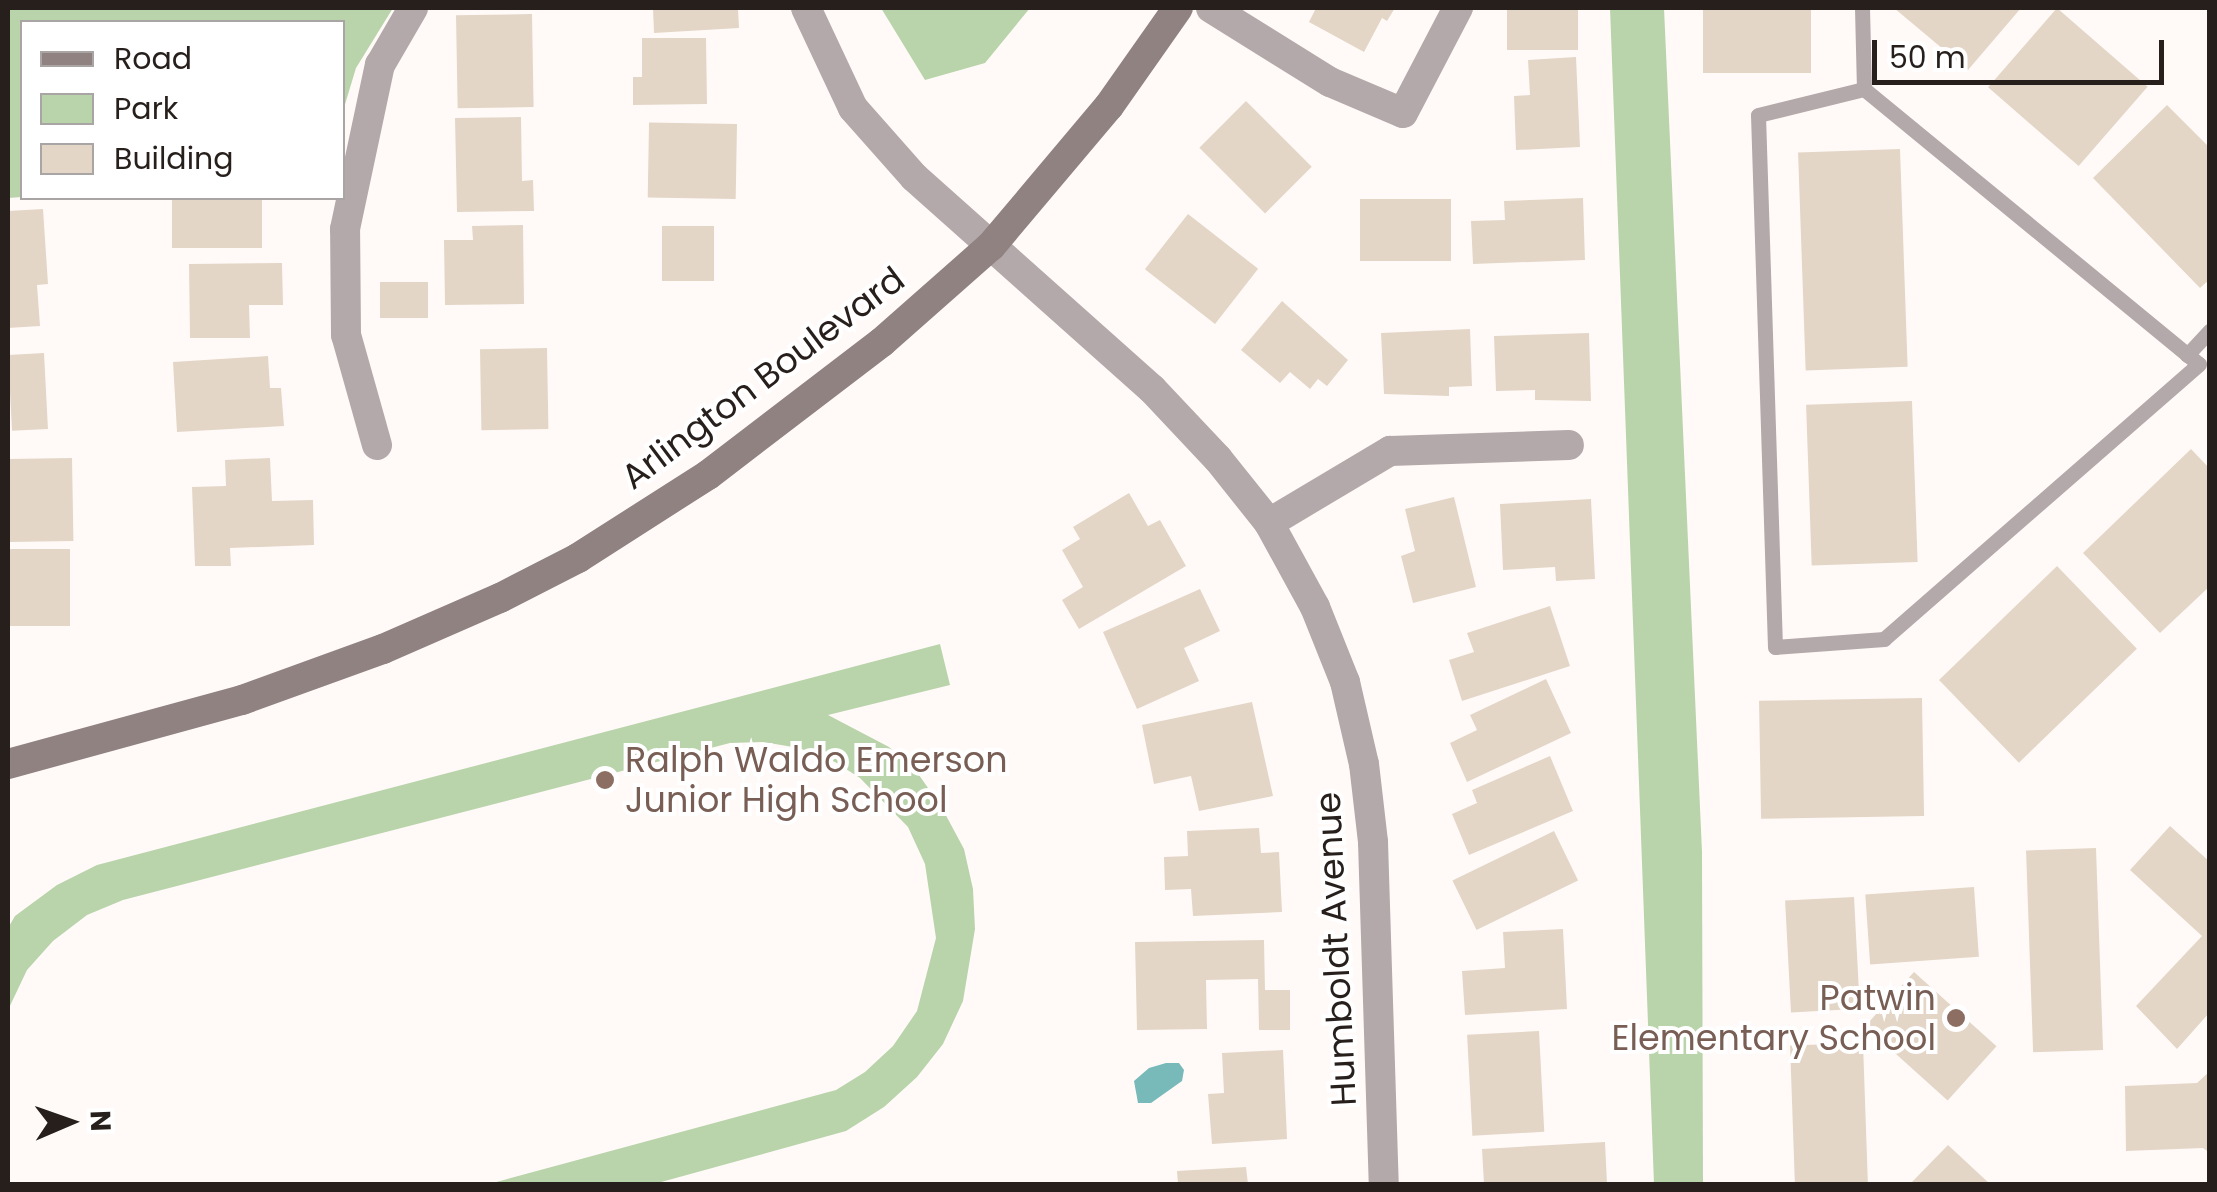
<!DOCTYPE html>
<style>
body{margin:0}
#map{position:relative;width:2217px;height:1192px;overflow:hidden;background:#fffaf8;font-family:Poppins,sans-serif}
div>[style]{position:absolute}
.green>*{inset:0;background:#b9d4aa}
.water>*{inset:0;background:#78b9b9}
.building>*{inset:0;background:#e4d6c6;transform-origin:0 0}
.lane>*{height:15px;margin:-7.5px;padding:0 7.5px;transform-origin:7.5px;border-radius:7.5px;background:#b4a9aa}
.street>*{height:30px;margin:-15px;padding:0 15px;transform-origin:15px;border-radius:15px;background:#b4a9aa}
.secondary>*{height:30px;margin:-15px;padding:0 15px;transform-origin:15px;border-radius:15px;background:#918282}
.dots>*{width:28px;height:28px;translate:-50% -50%;box-sizing:border-box;border:5px solid #fff;border-radius:50%}
span{translate:-50% -50%;white-space:nowrap;text-align:center;line-height:1.15;-webkit-text-stroke:8px #fff;paint-order:stroke}
.street-label{font-size:35px;color:#261f1c}
.education-label{font-size:35px;color:#785e54}
.left{translate:0 -50%;text-align:left}
.right{translate:-100% -50%;text-align:right}
.frame{position:absolute;inset:0;border:10px solid #261f1c;pointer-events:none}
.legend{position:absolute;left:20px;top:20px;width:325px;height:180px;box-sizing:border-box;background:#fff;border:2px solid #a8a5a4;margin:0;padding:12px 18px;list-style:none;font-size:30px;color:#261f1c}
.legend li{display:flex;align-items:center;gap:20px;height:50px}
.legend b{width:50px;border:2px solid #a8a5a4}
.north{position:absolute;left:20px;top:1072px;width:100px;height:100px;-webkit-text-stroke:8px #fff;paint-order:stroke;rotate:88deg;font-size:28px;font-weight:700;line-height:40px;text-align:center;color:#261f1c}
.north::after{content:'';display:block;margin:auto;width:35px;height:45px;background:#261f1c;clip-path:polygon(50% 0,100% 100%,50% 72%,0 100%)}
.scale{position:absolute;left:1872px;top:40px;width:292px;height:45px;box-sizing:border-box;border:5px solid #261f1c;border-top:0;padding-left:12px;font-size:30px;line-height:35px;white-space:nowrap;color:#261f1c;-webkit-text-stroke:8px #fff;paint-order:stroke}
</style>
<div id="map">
<div class="green">
<i style="clip-path:polygon(8px 8px,393px 8px,356px 68px,343px 111px,342px 22px,22px 22px,22px 197px,8px 198px)"></i>
<i style="clip-path:polygon(881px 8px,1030px 8px,985px 63px,925px 80px)"></i>
<i style="clip-path:polygon(1610px 8px,1664px 8px,1702px 852px,1703px 1184px,1654px 1184px)"></i>
<i style="clip-path:polygon(940px 644px,950px 685px,828px 715px,889px 747px,919px 775px,942px 808px,964px 849px,973px 889px,975px 929px,963px 1001px,943px 1044px,917px 1077px,884px 1107px,846px 1131px,654px 1184px,489px 1184px,836px 1090px,865px 1072px,893px 1046px,917px 1011px,936px 938px,925px 864px,908px 827px,860px 778px,835px 762px,799px 748px,763px 742px,730px 743px,123px 900px,87px 915px,53px 941px,27px 970px,8px 1010px,8px 928px,15px 916px,57px 885px,97px 865px)"></i>
</div>
<div class="water">
<i style="clip-path:polygon(1166px 1063px,1179px 1063px,1184px 1070px,1182px 1081px,1151px 1103px,1138px 1103px,1134px 1081px,1149px 1068px)"></i>
</div>
<div class="building">
<i style="clip-path:polygon(653px 8px,738px 8px,739px 28px,654px 33px)"></i>
<i style="clip-path:polygon(1316px 8px,1395px 8px,1387px 21px,1382px 18px,1364px 52px,1309px 22px)"></i>
<i style="left:1507px;top:8px;width:71px;height:42px"></i>
<i style="left:1703px;top:8px;width:108px;height:65px"></i>
<i style="clip-path:polygon(1894px 8px,2021px 8px,1968px 70px)"></i>
<i style="left:2057px;top:8px;width:120px;height:105px;rotate:41deg"></i>
<i style="left:532px;top:14px;width:93px;height:76px;rotate:89deg"></i>
<i style="clip-path:polygon(642px 38px,706px 38px,707px 104px,633px 105px,633px 77px,642px 77px)"></i>
<i style="clip-path:polygon(1576px 57px,1580px 147px,1516px 150px,1514px 96px,1530px 95px,1528px 60px)"></i>
<i style="left:1246px;top:101px;width:93px;height:66px;rotate:45deg"></i>
<i style="clip-path:polygon(2167px 105px,2210px 148px,2210px 279px,2200px 288px,2093px 178px)"></i>
<i style="clip-path:polygon(521px 117px,522px 181px,533px 180px,534px 211px,457px 212px,455px 118px)"></i>
<i style="left:737px;top:124px;width:75px;height:88px;rotate:91deg"></i>
<i style="left:1900px;top:149px;width:218px;height:102px;rotate:88deg"></i>
<i style="left:172px;top:198px;width:90px;height:50px"></i>
<i style="clip-path:polygon(1583px 198px,1585px 260px,1473px 264px,1471px 221px,1505px 220px,1504px 201px)"></i>
<i style="left:1360px;top:199px;width:91px;height:62px"></i>
<i style="clip-path:polygon(43px 209px,48px 284px,37px 285px,40px 326px,8px 328px,8px 211px)"></i>
<i style="left:1188px;top:214px;width:89px;height:70px;rotate:38deg"></i>
<i style="clip-path:polygon(523px 225px,524px 304px,445px 305px,444px 240px,473px 240px,472px 226px)"></i>
<i style="left:662px;top:226px;width:52px;height:55px"></i>
<i style="clip-path:polygon(282px 263px,283px 305px,249px 305px,250px 338px,190px 338px,189px 264px)"></i>
<i style="left:380px;top:282px;width:48px;height:36px"></i>
<i style="clip-path:polygon(1282px 301px,1348px 360px,1327px 386px,1318px 379px,1310px 389px,1290px 372px,1280px 383px,1241px 350px)"></i>
<i style="clip-path:polygon(1470px 329px,1472px 386px,1449px 387px,1449px 396px,1384px 394px,1381px 333px)"></i>
<i style="clip-path:polygon(1589px 333px,1591px 401px,1535px 400px,1535px 390px,1496px 391px,1494px 336px)"></i>
<i style="left:547px;top:348px;width:81px;height:67px;rotate:89deg"></i>
<i style="left:44px;top:353px;width:76px;height:36px;rotate:87deg"></i>
<i style="clip-path:polygon(268px 356px,270px 388px,281px 388px,284px 426px,177px 432px,173px 362px)"></i>
<i style="left:1912px;top:401px;width:161px;height:106px;rotate:88deg"></i>
<i style="clip-path:polygon(2191px 449px,2210px 469px,2210px 586px,2160px 633px,2083px 553px)"></i>
<i style="left:72px;top:458px;width:83px;height:64px;rotate:89deg"></i>
<i style="clip-path:polygon(270px 458px,272px 501px,313px 500px,314px 545px,230px 548px,231px 566px,195px 566px,192px 487px,226px 486px,225px 460px)"></i>
<i style="clip-path:polygon(1129px 493px,1148px 526px,1160px 520px,1186px 566px,1079px 629px,1062px 600px,1083px 587px,1062px 550px,1080px 539px,1073px 527px)"></i>
<i style="clip-path:polygon(1454px 497px,1476px 587px,1413px 603px,1401px 556px,1415px 551px,1405px 509px)"></i>
<i style="clip-path:polygon(1591px 499px,1595px 579px,1556px 581px,1555px 567px,1503px 570px,1500px 504px)"></i>
<i style="left:70px;top:549px;width:77px;height:62px;rotate:90deg"></i>
<i style="left:2057px;top:566px;width:115px;height:164px;rotate:46deg"></i>
<i style="clip-path:polygon(1200px 589px,1220px 631px,1184px 648px,1199px 681px,1137px 709px,1103px 632px)"></i>
<i style="clip-path:polygon(1550px 606px,1570px 666px,1462px 701px,1449px 660px,1474px 652px,1467px 633px)"></i>
<i style="clip-path:polygon(1546px 679px,1571px 733px,1467px 782px,1450px 743px,1477px 730px,1470px 715px)"></i>
<i style="left:1922px;top:698px;width:118px;height:163px;rotate:89deg"></i>
<i style="clip-path:polygon(1252px 702px,1273px 796px,1199px 811px,1191px 776px,1154px 784px,1142px 725px)"></i>
<i style="clip-path:polygon(1550px 756px,1573px 811px,1469px 855px,1452px 814px,1477px 803px,1472px 790px)"></i>
<i style="clip-path:polygon(2170px 826px,2210px 862px,2210px 1012px,2177px 1049px,2136px 1006px,2202px 936px,2130px 870px)"></i>
<i style="clip-path:polygon(1259px 828px,1261px 853px,1279px 852px,1282px 912px,1193px 916px,1191px 889px,1165px 890px,1164px 857px,1188px 856px,1187px 831px)"></i>
<i style="left:1554px;top:831px;width:55px;height:113px;rotate:64deg"></i>
<i style="left:2096px;top:848px;width:202px;height:70px;rotate:88deg"></i>
<i style="left:1974px;top:887px;width:70px;height:109px;rotate:86deg"></i>
<i style="left:1854px;top:897px;width:112px;height:69px;rotate:87deg"></i>
<i style="clip-path:polygon(1563px 929px,1567px 1009px,1465px 1015px,1462px 971px,1505px 968px,1503px 932px)"></i>
<i style="clip-path:polygon(1264px 940px,1265px 990px,1290px 990px,1290px 1030px,1259px 1030px,1258px 979px,1206px 980px,1207px 1029px,1137px 1030px,1135px 942px)"></i>
<i style="left:1914px;top:972px;width:111px;height:73px;rotate:42deg"></i>
<i style="left:1539px;top:1031px;width:101px;height:72px;rotate:87deg"></i>
<i style="left:1863px;top:1043px;width:141px;height:73px;rotate:88deg"></i>
<i style="clip-path:polygon(1283px 1050px,1287px 1139px,1212px 1144px,1208px 1094px,1224px 1093px,1222px 1053px)"></i>
<i style="clip-path:polygon(2210px 1071px,2210px 1153px,2203px 1148px,2126px 1151px,2125px 1086px,2197px 1083px)"></i>
<i style="clip-path:polygon(1605px 1142px,1607px 1184px,1484px 1184px,1482px 1149px)"></i>
<i style="clip-path:polygon(1948px 1145px,1990px 1184px,1910px 1184px)"></i>
<i style="clip-path:polygon(1246px 1167px,1248px 1184px,1178px 1184px,1177px 1171px)"></i>
</div>
<div class="lane">
<i style="left:1862px;top:8px;width:81px;rotate:88.6deg"></i>
<i style="left:1864px;top:89px;width:433px;rotate:39.4deg"></i>
<i style="left:2199px;top:364px;width:418px;rotate:138.9deg"></i>
<i style="left:1884px;top:639px;width:109px;rotate:175.8deg"></i>
<i style="left:1775px;top:647px;width:532px;rotate:-91.83deg"></i>
<i style="left:1758px;top:115px;width:109px;rotate:-13.8deg"></i>
<i style="left:2187px;top:355px;width:34px;rotate:-47deg"></i>
</div>
<div class="street">
<i style="left:806px;top:8px;width:110px;rotate:64.8deg"></i>
<i style="left:853px;top:108px;width:92px;rotate:48.5deg"></i>
<i style="left:914px;top:177px;width:319px;rotate:41.7deg"></i>
<i style="left:1152px;top:389px;width:96px;rotate:46.7deg"></i>
<i style="left:1218px;top:459px;width:82px;rotate:51.4deg"></i>
<i style="left:1269px;top:523px;width:96px;rotate:61.3deg"></i>
<i style="left:1315px;top:607px;width:81px;rotate:68.2deg"></i>
<i style="left:1345px;top:682px;width:84px;rotate:77deg"></i>
<i style="left:1364px;top:764px;width:79px;rotate:83.4deg"></i>
<i style="left:1373px;top:842px;width:342px;rotate:88.2deg"></i>
<i style="left:1211px;top:8px;width:140px;rotate:31.9deg"></i>
<i style="left:1330px;top:82px;width:79px;rotate:23deg"></i>
<i style="left:1403px;top:113px;width:119px;rotate:-62.4deg"></i>
<i style="left:377px;top:445px;width:114px;rotate:-105.7deg"></i>
<i style="left:346px;top:335px;width:106px;rotate:-90.5deg"></i>
<i style="left:345px;top:229px;width:168px;rotate:-78deg"></i>
<i style="left:380px;top:65px;width:66px;rotate:-59.9deg"></i>
<i style="left:1269px;top:523px;width:141px;rotate:-30.8deg"></i>
<i style="left:1390px;top:451px;width:179px;rotate:-1.9deg"></i>
</div>
<div class="secondary">
<i style="left:8px;top:764px;width:243px;rotate:-15.3deg"></i>
<i style="left:242px;top:700px;width:150px;rotate:-19.9deg"></i>
<i style="left:383px;top:649px;width:128px;rotate:-23.6deg"></i>
<i style="left:500px;top:598px;width:88px;rotate:-27.1deg"></i>
<i style="left:578px;top:558px;width:154px;rotate:-32.6deg"></i>
<i style="left:708px;top:475px;width:219px;rotate:-37.4deg"></i>
<i style="left:882px;top:342px;width:145px;rotate:-41.4deg"></i>
<i style="left:991px;top:246px;width:183px;rotate:-49.9deg"></i>
<i style="left:1109px;top:106px;width:120px;rotate:-54.9deg"></i>
</div>
<div class="dots">
<i style="left:605px;top:780px;background:#8d6e63"></i>
<i style="left:1956px;top:1018px;background:#8d6e63"></i>
</div>
<div class="street-label">
<span style="left:763px;top:378px;rotate:-37deg">Arlington Boulevard</span>
<span style="left:1336px;top:949px;rotate:-93deg">Humboldt Avenue</span>
</div>
<div class="education-label">
<span class="left" style="left:625px;top:780px">Ralph Waldo Emerson<br>Junior High School</span>
<span class="right" style="left:1936px;top:1018px">Patwin<br>Elementary School</span>
</div>
<div class="frame"></div>
<ul class="legend">
<li><b style="height:12px;background:#918282"></b>Road</li>
<li><b style="height:28px;background:#b9d4aa"></b>Park</li>
<li><b style="height:28px;background:#e4d6c6"></b>Building</li>
</ul>
<div class="north">N</div>
<div class="scale">50 m</div>
</div>
